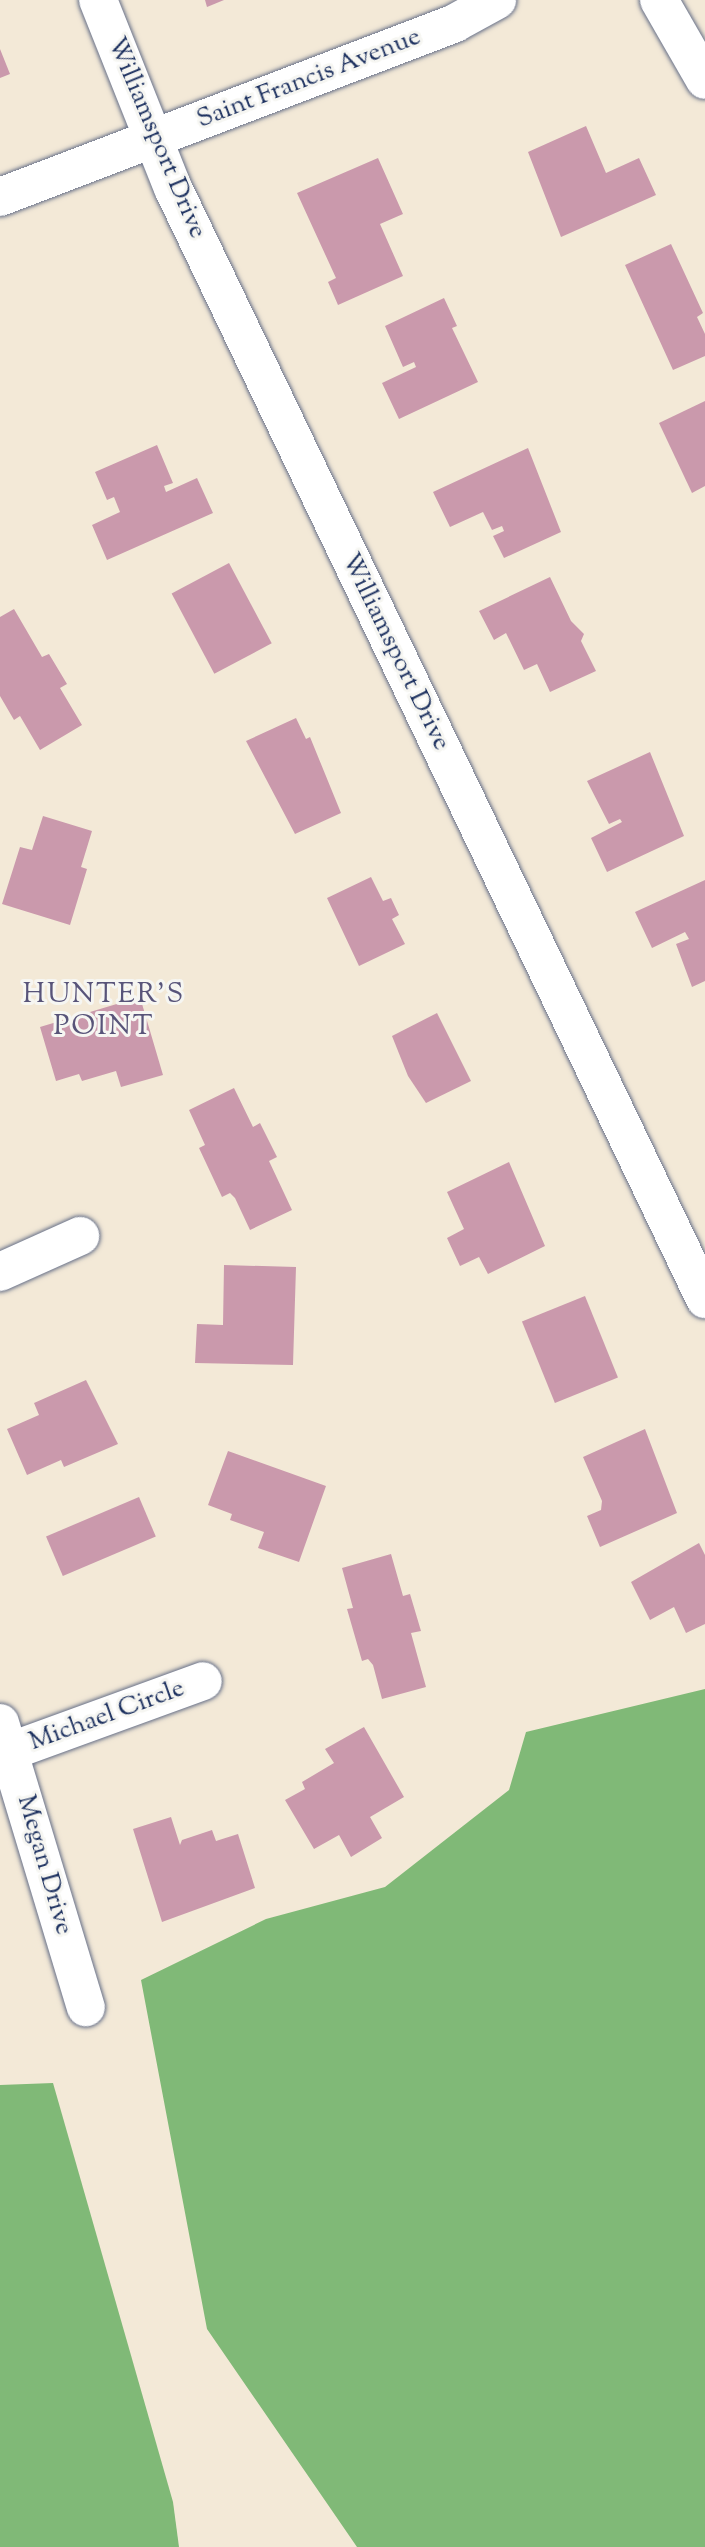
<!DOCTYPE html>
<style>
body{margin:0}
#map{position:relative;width:705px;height:2547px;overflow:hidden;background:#f3e9d7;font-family:"Sorts Mill Goudy",serif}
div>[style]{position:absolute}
.forest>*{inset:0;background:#80b977}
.building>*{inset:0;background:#ca99ac;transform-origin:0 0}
.roads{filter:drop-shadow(0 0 2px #677088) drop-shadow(0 0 2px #677088)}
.street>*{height:38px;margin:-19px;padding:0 19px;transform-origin:19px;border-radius:19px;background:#fff}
span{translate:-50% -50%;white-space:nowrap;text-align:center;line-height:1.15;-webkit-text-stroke:6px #f6f6f2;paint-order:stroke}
.street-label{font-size:26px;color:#1b2f5e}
.neighbourhood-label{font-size:28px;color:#585479;letter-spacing:2px}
</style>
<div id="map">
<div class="forest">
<i style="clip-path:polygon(705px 1689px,705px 2547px,357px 2547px,207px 2329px,141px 1980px,266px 1919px,385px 1887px,509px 1790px,526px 1732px)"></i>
<i style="clip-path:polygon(53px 2083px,173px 2502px,179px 2547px,0 2547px,0 2085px)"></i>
</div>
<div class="building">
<i style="clip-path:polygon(205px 0,224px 0,207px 7px)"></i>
<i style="clip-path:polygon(0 49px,10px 74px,0 78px)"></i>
<i style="clip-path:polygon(586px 126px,606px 173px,639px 158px,656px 195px,561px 237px,528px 152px)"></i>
<i style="clip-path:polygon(378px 158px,403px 214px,380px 224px,403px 276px,338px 305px,328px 282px,336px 278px,297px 193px)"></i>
<i style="clip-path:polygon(671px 244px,703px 313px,697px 317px,705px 334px,705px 356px,673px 370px,625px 265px)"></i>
<i style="clip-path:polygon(444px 298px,457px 326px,452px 328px,478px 382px,399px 419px,382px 383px,416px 367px,414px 362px,403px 367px,385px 326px)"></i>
<i style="clip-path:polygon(705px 401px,705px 486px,692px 493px,659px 423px)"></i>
<i style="clip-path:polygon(157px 445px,173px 483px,164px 486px,166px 492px,197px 478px,213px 513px,107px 560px,92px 525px,120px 512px,114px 497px,107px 500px,95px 472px)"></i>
<i style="clip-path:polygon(528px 448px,561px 532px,504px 558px,493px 536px,504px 531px,502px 526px,492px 530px,483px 512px,450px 527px,433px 492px)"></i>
<i style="left:229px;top:563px;width:91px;height:65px;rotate:62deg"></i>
<i style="clip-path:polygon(550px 577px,571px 621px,584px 634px,581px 641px,596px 671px,550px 692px,537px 664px,524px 670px,506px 633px,494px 640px,479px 611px)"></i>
<i style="clip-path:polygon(14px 609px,42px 657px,49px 654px,67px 684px,60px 688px,82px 725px,40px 750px,20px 716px,14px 720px,0 696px,0 617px)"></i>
<i style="clip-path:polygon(296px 718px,306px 739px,310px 737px,341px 813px,295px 834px,246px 741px)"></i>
<i style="clip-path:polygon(650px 752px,684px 836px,607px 872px,591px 838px,622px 822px,620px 819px,609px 824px,587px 781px)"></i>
<i style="clip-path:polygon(43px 816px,92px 831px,81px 867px,87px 869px,70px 925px,2px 904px,20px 847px,32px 850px)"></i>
<i style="clip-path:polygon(371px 877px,383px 901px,391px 898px,399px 915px,392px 919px,405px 944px,359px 966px,327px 898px)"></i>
<i style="clip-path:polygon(705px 880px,705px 981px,692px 987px,676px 944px,689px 939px,685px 932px,652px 948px,635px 912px)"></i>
<i style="clip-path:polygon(140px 997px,163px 1075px,121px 1087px,116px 1071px,82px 1081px,79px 1074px,56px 1081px,40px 1027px)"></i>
<i style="clip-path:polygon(437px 1013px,471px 1081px,426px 1103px,408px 1076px,392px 1036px)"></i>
<i style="clip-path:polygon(234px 1088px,253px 1127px,260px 1123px,277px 1157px,269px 1161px,292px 1210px,250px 1230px,235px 1198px,230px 1193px,222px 1197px,199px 1148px,205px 1145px,189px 1110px)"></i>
<i style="clip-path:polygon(509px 1162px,545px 1246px,488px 1274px,479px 1257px,460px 1266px,447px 1238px,464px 1229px,447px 1192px)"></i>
<i style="clip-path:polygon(224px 1265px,296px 1267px,293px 1365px,195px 1363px,197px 1324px,223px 1325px)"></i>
<i style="left:585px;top:1296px;width:88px;height:68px;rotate:68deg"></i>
<i style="clip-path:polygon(86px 1380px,118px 1444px,64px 1467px,61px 1460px,27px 1475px,7px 1429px,39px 1415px,34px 1403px)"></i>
<i style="clip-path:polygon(645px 1429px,677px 1513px,600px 1547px,587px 1516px,601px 1510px,602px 1501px,583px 1457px)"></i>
<i style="clip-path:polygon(228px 1451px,326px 1486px,299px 1562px,258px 1548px,264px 1532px,230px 1520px,232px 1514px,208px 1505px)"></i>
<i style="left:139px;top:1497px;width:43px;height:101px;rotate:67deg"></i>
<i style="clip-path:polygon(699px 1543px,705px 1555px,705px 1624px,686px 1633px,674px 1607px,650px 1620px,631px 1582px)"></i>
<i style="clip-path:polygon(391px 1554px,403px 1596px,410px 1594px,421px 1631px,411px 1633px,426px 1687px,382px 1699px,373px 1665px,368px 1659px,362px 1661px,347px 1609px,353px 1608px,342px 1568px)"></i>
<i style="clip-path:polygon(364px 1727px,404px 1797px,370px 1817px,382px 1838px,351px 1857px,339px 1835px,314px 1849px,285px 1800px,305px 1789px,302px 1782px,334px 1763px,325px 1749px)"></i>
<i style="clip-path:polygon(171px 1817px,180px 1845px,182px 1840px,212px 1830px,216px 1841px,238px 1834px,255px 1888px,162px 1922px,133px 1829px)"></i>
</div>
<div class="roads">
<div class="street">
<i style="left:98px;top:0;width:202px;rotate:68.3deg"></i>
<i style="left:173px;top:188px;width:1232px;rotate:64.41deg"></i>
<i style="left:659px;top:0;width:92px;rotate:60.1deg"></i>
<i style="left:0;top:197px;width:487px;rotate:-20.9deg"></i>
<i style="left:455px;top:23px;width:48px;rotate:-28.7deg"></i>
<i style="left:0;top:1272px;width:88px;rotate:-24.2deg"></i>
<i style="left:0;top:1723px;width:297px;rotate:73.2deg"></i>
<i style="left:11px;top:1751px;width:204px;rotate:-20deg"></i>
</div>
</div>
<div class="street-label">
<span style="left:309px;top:79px;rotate:-21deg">Saint Francis Avenue</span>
<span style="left:156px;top:138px;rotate:67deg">Williamsport Drive</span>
<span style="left:395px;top:652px;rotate:64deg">Williamsport Drive</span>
<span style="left:107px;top:1716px;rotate:-20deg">Michael Circle</span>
<span style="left:44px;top:1865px;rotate:74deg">Megan Drive</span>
</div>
<div class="neighbourhood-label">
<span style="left:104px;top:1011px">HUNTER'S<br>POINT</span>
</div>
</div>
